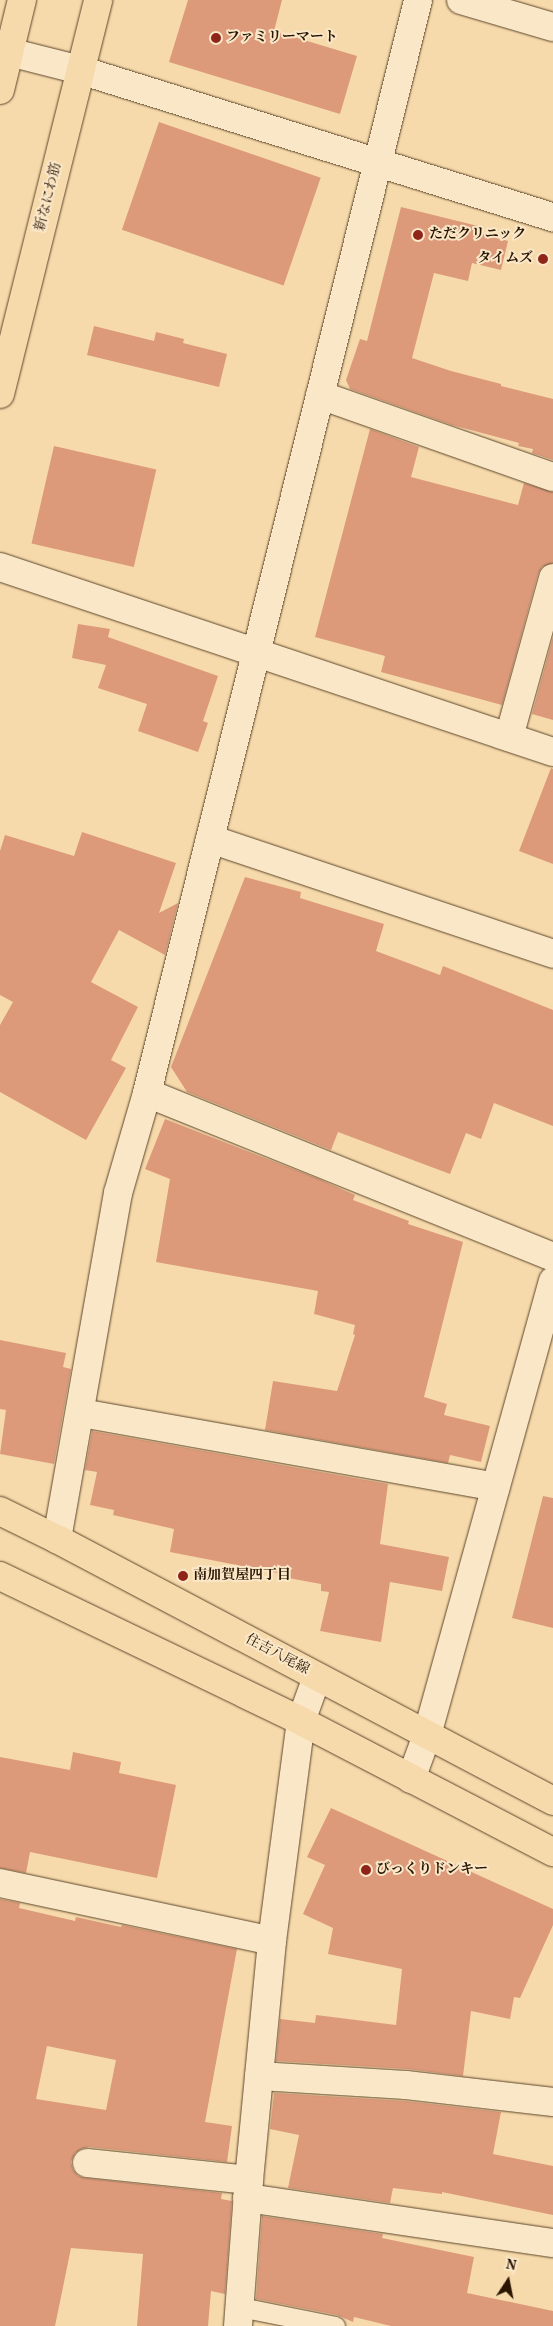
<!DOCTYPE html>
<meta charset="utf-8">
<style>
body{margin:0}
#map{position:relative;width:553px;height:2326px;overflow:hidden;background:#f7daab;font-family:Vollkorn,"Noto Serif JP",serif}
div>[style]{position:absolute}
.building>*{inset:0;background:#dc9a7b;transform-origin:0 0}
.roads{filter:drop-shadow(0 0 1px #5c462b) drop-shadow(0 0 1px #5c462b)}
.service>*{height:19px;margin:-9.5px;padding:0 9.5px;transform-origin:9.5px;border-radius:9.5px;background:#fae7c8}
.minor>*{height:28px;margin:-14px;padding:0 14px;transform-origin:14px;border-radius:14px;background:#fae7c8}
.tertiary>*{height:28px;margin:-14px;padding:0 14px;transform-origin:14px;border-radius:14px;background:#fae7c8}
.primary>*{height:28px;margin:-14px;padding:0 14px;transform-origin:14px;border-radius:14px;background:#f7daab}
.dots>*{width:14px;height:14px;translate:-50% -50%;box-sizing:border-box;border:2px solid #fae7c8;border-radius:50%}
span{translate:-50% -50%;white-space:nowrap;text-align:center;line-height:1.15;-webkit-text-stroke:4px #fae7c8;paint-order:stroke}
.poi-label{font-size:14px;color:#291500;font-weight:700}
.left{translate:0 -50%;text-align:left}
.right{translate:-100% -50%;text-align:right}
.street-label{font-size:14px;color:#291500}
.north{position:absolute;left:483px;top:2256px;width:50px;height:50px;-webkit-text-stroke:4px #fae7c8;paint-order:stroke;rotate:11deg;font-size:14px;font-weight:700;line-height:20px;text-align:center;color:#291500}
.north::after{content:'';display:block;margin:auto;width:18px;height:22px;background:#291500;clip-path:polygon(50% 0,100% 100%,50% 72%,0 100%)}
</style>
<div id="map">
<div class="building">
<i style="clip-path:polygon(188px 0,282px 0,274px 31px,357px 56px,340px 114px,169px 62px)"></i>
<i style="left:159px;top:122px;width:171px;height:114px;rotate:19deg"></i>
<i style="clip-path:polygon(401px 207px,482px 227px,480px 233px,508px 241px,501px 270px,472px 263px,468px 281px,434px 273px,412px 358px,451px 371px,501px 384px,501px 386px,553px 399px,553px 460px,532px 453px,533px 449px,518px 446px,519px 443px,452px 425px,350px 389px,346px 380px,360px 339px,367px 341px)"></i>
<i style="clip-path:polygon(94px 326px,154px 341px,156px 332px,184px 339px,183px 343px,227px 354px,219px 387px,87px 355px)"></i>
<i style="clip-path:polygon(370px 429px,419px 447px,411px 477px,518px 505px,524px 483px,553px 492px,553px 563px,542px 567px,538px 574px,502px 705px,381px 672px,385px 656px,315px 637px)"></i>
<i style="left:54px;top:446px;width:105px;height:100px;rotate:13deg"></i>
<i style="clip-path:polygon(78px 624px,110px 629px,108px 637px,218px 676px,203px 721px,208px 723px,198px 752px,138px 731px,147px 704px,98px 688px,106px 665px,72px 658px)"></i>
<i style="clip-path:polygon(553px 637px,553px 720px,532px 714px)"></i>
<i style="clip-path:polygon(551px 768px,553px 769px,553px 864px,519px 851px)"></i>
<i style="clip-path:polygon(82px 832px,176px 863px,159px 913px,178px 903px,165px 955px,119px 930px,91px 982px,138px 1007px,111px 1060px,126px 1068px,86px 1140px,0 1092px,0 1025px,13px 1002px,0 995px,0 851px,5px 835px,74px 856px)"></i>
<i style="clip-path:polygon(245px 877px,301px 892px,300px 898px,384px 924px,376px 951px,440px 975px,443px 966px,553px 1010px,553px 1126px,494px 1103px,481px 1139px,466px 1133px,450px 1174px,338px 1132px,331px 1150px,187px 1092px,171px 1067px)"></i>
<i style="clip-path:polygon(165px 1119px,319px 1179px,355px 1195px,353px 1200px,409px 1221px,408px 1224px,463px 1242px,424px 1397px,447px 1404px,444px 1415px,490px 1426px,481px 1462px,450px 1455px,448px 1463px,265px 1430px,273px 1381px,337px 1391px,355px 1335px,353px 1334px,355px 1325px,314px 1314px,318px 1291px,156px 1262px,170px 1179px,145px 1169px)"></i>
<i style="clip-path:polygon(0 1340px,66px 1353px,63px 1367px,71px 1369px,54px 1464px,0 1454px,6px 1410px,0 1409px)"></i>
<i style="clip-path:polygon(92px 1431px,388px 1484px,380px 1544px,449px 1557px,442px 1591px,390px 1582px,381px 1642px,320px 1631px,329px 1592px,321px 1591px,321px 1584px,277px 1576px,278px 1573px,170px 1552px,174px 1529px,113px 1515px,114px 1510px,90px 1505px,97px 1472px,85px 1470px)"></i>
<i style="clip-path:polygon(543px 1496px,553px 1498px,553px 1628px,512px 1618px)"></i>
<i style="clip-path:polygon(73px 1752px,121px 1762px,119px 1773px,176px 1785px,157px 1878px,30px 1852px,26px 1873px,0 1868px,0 1757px,70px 1770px)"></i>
<i style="clip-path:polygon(331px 1808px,553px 1909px,553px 1925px,520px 1998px,514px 1997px,510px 2019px,471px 2011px,463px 2076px,407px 2069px,276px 2061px,280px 2019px,315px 2023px,316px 2015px,396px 2025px,402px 1969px,328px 1954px,333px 1928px,303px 1914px,325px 1865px,307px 1857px)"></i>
<i style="clip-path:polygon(evenodd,0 1899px,20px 1903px,19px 1908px,75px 1921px,76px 1917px,121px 1927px,122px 1925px,237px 1949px,205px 2122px,232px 2126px,227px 2162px,89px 2147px,81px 2149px,75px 2153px,71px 2162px,73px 2170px,78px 2176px,85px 2178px,222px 2193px,221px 2199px,232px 2201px,225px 2294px,211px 2291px,208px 2326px,137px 2326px,143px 2254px,71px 2248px,55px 2326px,0 2326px,0 1899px,47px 2046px,116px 2060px,106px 2110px,36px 2099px,47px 2046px)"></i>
<i style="clip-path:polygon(274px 2093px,405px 2101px,501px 2112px,493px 2154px,553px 2166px,553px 2215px,442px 2192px,442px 2194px,393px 2188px,390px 2203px,288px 2188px,299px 2135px,270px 2129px)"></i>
<i style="clip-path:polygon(262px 2216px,383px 2234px,382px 2238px,474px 2257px,467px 2293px,553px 2311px,553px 2326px,391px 2326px,354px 2317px,353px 2322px,337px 2315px,256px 2299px)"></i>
</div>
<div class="roads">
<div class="service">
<i style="left:240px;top:2307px;width:97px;rotate:11.3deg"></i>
</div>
<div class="minor">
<i style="left:461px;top:0;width:96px;rotate:16.4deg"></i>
<i style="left:320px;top:395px;width:247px;rotate:19.4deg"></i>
<i style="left:509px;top:737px;width:165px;rotate:-74.5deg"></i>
<i style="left:210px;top:839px;width:362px;rotate:18.5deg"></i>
<i style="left:81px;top:1413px;width:421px;rotate:10.1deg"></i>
<i style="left:57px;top:1539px;width:351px;rotate:-80deg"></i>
<i style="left:118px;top:1193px;width:104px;rotate:-73.8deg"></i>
<i style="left:147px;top:1093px;width:438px;rotate:22deg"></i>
<i style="left:411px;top:1779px;width:47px;rotate:-70deg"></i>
<i style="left:427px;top:1735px;width:471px;rotate:-74.5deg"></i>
<i style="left:0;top:1883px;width:278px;rotate:12deg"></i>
<i style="left:259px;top:2076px;width:147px;rotate:3.5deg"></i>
<i style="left:406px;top:2085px;width:148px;rotate:6.6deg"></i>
<i style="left:87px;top:2163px;width:163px;rotate:6deg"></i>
<i style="left:247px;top:2198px;width:309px;rotate:8.4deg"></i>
<i style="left:238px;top:2326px;width:146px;rotate:-85.7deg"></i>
<i style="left:249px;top:2180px;width:240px;rotate:-84.5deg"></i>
<i style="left:272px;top:1941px;width:222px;rotate:-82.5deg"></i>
<i style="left:301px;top:1721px;width:47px;rotate:-70deg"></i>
</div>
<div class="tertiary">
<i style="left:9px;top:52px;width:73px;rotate:14.2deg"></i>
<i style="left:80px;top:70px;width:495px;rotate:17.3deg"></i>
<i style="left:0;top:567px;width:583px;rotate:18.5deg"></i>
<i style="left:147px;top:1093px;width:1126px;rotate:-76.07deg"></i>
</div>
<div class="primary">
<i style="left:0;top:90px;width:93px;rotate:-76.3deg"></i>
<i style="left:0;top:394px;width:406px;rotate:-76deg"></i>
<i style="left:0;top:1511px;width:64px;rotate:26.2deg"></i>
<i style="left:57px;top:1539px;width:561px;rotate:27.84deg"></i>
<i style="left:0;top:1576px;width:334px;rotate:25.7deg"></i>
<i style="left:301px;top:1721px;width:284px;rotate:27.5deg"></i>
</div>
</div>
<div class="dots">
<i style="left:216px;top:38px;background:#8f2418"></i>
<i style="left:418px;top:235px;background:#8f2418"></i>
<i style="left:543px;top:259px;background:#8f2418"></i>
<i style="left:183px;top:1576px;background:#8f2418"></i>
<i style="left:366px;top:1870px;background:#8f2418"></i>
</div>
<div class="poi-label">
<span class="left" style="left:226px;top:38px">ファミリーマート</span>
<span class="left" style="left:429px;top:235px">ただクリニック</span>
<span class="right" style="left:533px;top:259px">タイムズ</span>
<span class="left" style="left:193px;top:1576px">南加賀屋四丁目</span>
<span class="left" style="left:376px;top:1870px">びっくりドンキー</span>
</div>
<div class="street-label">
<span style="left:49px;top:197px;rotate:-76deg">新なにわ筋</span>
<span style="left:277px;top:1655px;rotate:28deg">住吉八尾線</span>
</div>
<div class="north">N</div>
</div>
